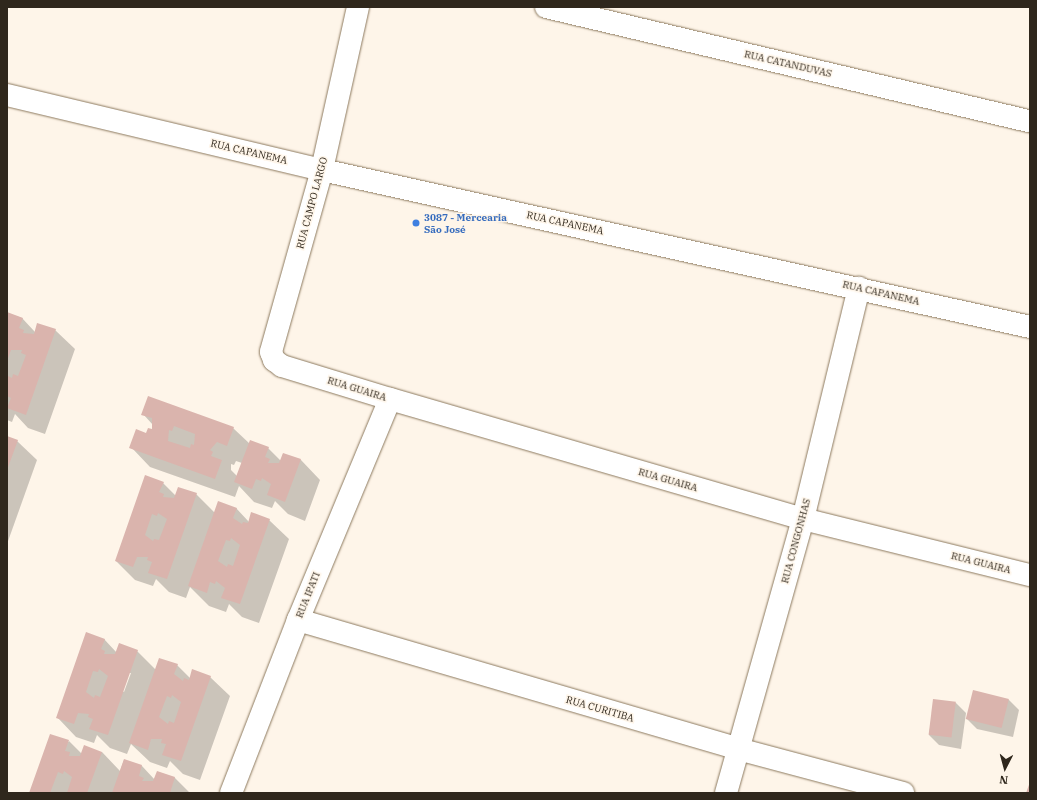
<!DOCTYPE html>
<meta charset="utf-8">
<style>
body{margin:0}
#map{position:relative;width:1037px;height:800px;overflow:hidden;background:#fef5e9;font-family:"IBM Plex Serif",serif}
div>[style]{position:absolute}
.shadow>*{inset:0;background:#0003}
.building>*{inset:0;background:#dab4ad;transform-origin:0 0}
.roads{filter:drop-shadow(0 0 1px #8c795e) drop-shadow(0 0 1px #8c795e)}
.street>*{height:22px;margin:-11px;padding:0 11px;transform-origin:11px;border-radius:11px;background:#fff}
.dots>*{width:11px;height:11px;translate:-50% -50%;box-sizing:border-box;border:2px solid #fef5e9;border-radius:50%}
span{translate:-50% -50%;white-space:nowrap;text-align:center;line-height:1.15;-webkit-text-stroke:3px #fef5e9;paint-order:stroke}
.street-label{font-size:10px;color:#2f271c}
.shop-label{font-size:10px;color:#366cbe;font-weight:700}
.left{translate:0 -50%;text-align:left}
.frame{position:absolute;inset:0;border:8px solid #2f271c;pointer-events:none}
.north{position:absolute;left:985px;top:748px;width:40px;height:40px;-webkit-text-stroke:3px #fef5e9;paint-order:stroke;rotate:186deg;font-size:11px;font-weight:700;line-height:16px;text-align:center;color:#2f271c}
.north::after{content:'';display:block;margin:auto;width:14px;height:18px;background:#2f271c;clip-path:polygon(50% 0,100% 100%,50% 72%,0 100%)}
</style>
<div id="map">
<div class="shadow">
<i style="clip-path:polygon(7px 313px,22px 318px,35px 332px,55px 330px,75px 349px,45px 434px,28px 428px,15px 414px,12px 422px,7px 420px)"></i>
<i style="clip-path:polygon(evenodd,143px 414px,233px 428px,250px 444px,268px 448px,281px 461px,283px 454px,301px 460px,320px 480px,305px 521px,288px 514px,275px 501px,272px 508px,254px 502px,239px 486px,235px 497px,150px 467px,131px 447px,153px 431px,153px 425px,143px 414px,236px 461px,242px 463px,237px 476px,231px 470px,231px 464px,234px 465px,236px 461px)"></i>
<i style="clip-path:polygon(7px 437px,17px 441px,37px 460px,7px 544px)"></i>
<i style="clip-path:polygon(163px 483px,176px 496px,196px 494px,215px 513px,236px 508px,249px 522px,269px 520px,289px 539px,259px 623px,242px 617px,229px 604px,226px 612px,209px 606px,190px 587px,186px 598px,169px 592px,156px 579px,153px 586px,135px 580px,116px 561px)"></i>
<i style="clip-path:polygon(evenodd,104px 639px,117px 653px,137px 651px,156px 670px,177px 665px,190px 678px,210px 677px,230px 696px,200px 780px,183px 774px,170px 761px,167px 768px,150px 762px,131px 744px,127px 754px,110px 748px,97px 735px,94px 743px,76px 737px,57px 717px,104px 639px,129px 673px,131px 673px,124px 692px,122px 691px,129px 673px)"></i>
<i style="clip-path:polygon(974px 691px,1009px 700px,1019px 710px,1013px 737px,977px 729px,967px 719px)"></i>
<i style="clip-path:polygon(934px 700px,956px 703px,966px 713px,961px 749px,939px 745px,929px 735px)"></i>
<i style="clip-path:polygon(69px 741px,82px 754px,102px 752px,120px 771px,124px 760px,142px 766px,155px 780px,158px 772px,175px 778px,190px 793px,30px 793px)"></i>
</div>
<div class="building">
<i style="clip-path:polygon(7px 312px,23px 318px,19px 328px,24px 330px,23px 333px,34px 334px,37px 323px,56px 329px,26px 415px,7px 408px,11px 398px,7px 396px,7px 372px,8px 376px,12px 378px,13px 374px,18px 376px,26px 355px,21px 353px,22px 350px,11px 350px,7px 361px)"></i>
<i style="clip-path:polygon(evenodd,148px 396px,234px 427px,227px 446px,217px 442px,210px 450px,213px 452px,211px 456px,222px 460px,215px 479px,129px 448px,136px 429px,146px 433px,148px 428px,152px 429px,152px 418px,141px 415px,148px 396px,174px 426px,195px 434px,194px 445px,191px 444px,190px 448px,168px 441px,169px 430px,172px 431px,174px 426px)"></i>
<i style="clip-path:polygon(7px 436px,18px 440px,7px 470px)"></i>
<i style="clip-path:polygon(250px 440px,269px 447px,265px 457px,270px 459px,268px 463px,279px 463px,283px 453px,301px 459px,285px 502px,267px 495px,271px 484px,262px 478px,261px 481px,256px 479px,252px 489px,234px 482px)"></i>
<i style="clip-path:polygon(evenodd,145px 475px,164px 482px,159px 492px,164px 494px,163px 497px,174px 498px,178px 487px,197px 493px,167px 579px,148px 573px,152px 562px,147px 560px,148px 557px,137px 557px,133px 567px,115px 561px,145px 475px,158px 513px,167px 519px,159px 540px,154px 539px,153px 541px,145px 535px,152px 514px,157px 516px,158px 513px)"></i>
<i style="clip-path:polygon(evenodd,218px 501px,237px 508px,233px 518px,242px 524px,243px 522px,248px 523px,251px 512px,270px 519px,240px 604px,221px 598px,225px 588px,216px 581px,215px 584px,210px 582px,207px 593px,188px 586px,218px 501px,231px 538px,240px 545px,233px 566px,228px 564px,227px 567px,218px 561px,226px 540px,230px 541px,231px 538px)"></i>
<i style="clip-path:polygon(evenodd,86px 632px,105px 639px,101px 649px,105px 651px,104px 654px,115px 654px,119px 643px,138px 650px,108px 735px,89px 729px,93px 719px,88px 717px,89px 714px,78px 713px,74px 724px,56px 718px,86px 632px,99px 669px,108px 676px,100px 697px,95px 695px,94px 698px,86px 692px,93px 671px,98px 672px,99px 669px)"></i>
<i style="clip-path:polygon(evenodd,159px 658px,178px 664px,174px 674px,183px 681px,184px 678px,189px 680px,192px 669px,211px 676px,181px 761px,162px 755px,166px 744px,161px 743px,162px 739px,151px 739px,148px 750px,129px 743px,159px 658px,172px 695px,181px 702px,174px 723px,169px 721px,168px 724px,159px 717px,167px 696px,171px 698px,172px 695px)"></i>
<i style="left:973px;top:690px;width:37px;height:30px;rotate:14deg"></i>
<i style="left:933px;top:699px;width:23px;height:36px;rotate:7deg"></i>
<i style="clip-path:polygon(50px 734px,69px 740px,65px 751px,70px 752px,69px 756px,80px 756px,84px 745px,102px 752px,87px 793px,67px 793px,72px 777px,64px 771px,63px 774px,58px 772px,50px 793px,29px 793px)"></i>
<i style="clip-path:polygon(124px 759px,142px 765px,139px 776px,144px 778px,142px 781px,153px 781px,157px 771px,175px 777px,170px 793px,112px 793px)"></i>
<i style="clip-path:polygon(1030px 782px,1030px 793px,1026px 793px)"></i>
</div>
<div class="roads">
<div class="street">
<i style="left:358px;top:7px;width:167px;rotate:102.5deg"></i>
<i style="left:322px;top:170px;width:189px;rotate:105.7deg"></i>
<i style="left:271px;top:352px;width:9px;rotate:69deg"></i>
<i style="left:274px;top:360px;width:10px;rotate:37deg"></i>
<i style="left:282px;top:366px;width:113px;rotate:17deg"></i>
<i style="left:390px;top:399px;width:430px;rotate:16.2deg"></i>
<i style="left:803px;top:519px;width:234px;rotate:13.9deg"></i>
<i style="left:546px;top:7px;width:497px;rotate:13.3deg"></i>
<i style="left:7px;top:95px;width:324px;rotate:13.4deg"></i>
<i style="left:322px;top:170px;width:725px;rotate:12.5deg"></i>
<i style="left:298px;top:620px;width:459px;rotate:16.3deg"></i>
<i style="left:738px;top:749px;width:171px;rotate:14.9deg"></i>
<i style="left:231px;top:793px;width:186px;rotate:-68.8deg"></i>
<i style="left:298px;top:620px;width:239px;rotate:-67.4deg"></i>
<i style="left:726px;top:793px;width:285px;rotate:-74.3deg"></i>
<i style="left:803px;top:519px;width:238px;rotate:-76.4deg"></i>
</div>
</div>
<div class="dots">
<i style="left:416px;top:223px;background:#3f7fe0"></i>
</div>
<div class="street-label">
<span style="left:788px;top:64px;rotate:13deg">RUA CATANDUVAS</span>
<span style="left:249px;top:152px;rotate:13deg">RUA CAPANEMA</span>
<span style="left:312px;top:203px;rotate:-75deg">RUA CAMPO LARGO</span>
<span style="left:565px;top:223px;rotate:12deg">RUA CAPANEMA</span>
<span style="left:881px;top:293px;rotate:13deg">RUA CAPANEMA</span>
<span style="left:357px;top:389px;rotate:17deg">RUA GUAIRA</span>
<span style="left:668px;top:480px;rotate:16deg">RUA GUAIRA</span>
<span style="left:796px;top:541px;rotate:-75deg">RUA CONGONHAS</span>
<span style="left:981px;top:563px;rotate:14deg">RUA GUAIRA</span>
<span style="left:308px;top:595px;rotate:-68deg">RUA IPATI</span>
<span style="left:600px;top:709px;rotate:16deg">RUA CURITIBA</span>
</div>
<div class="shop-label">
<span class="left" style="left:424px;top:223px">3087 - Mercearia<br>São José</span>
</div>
<div class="frame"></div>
<div class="north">N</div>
</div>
